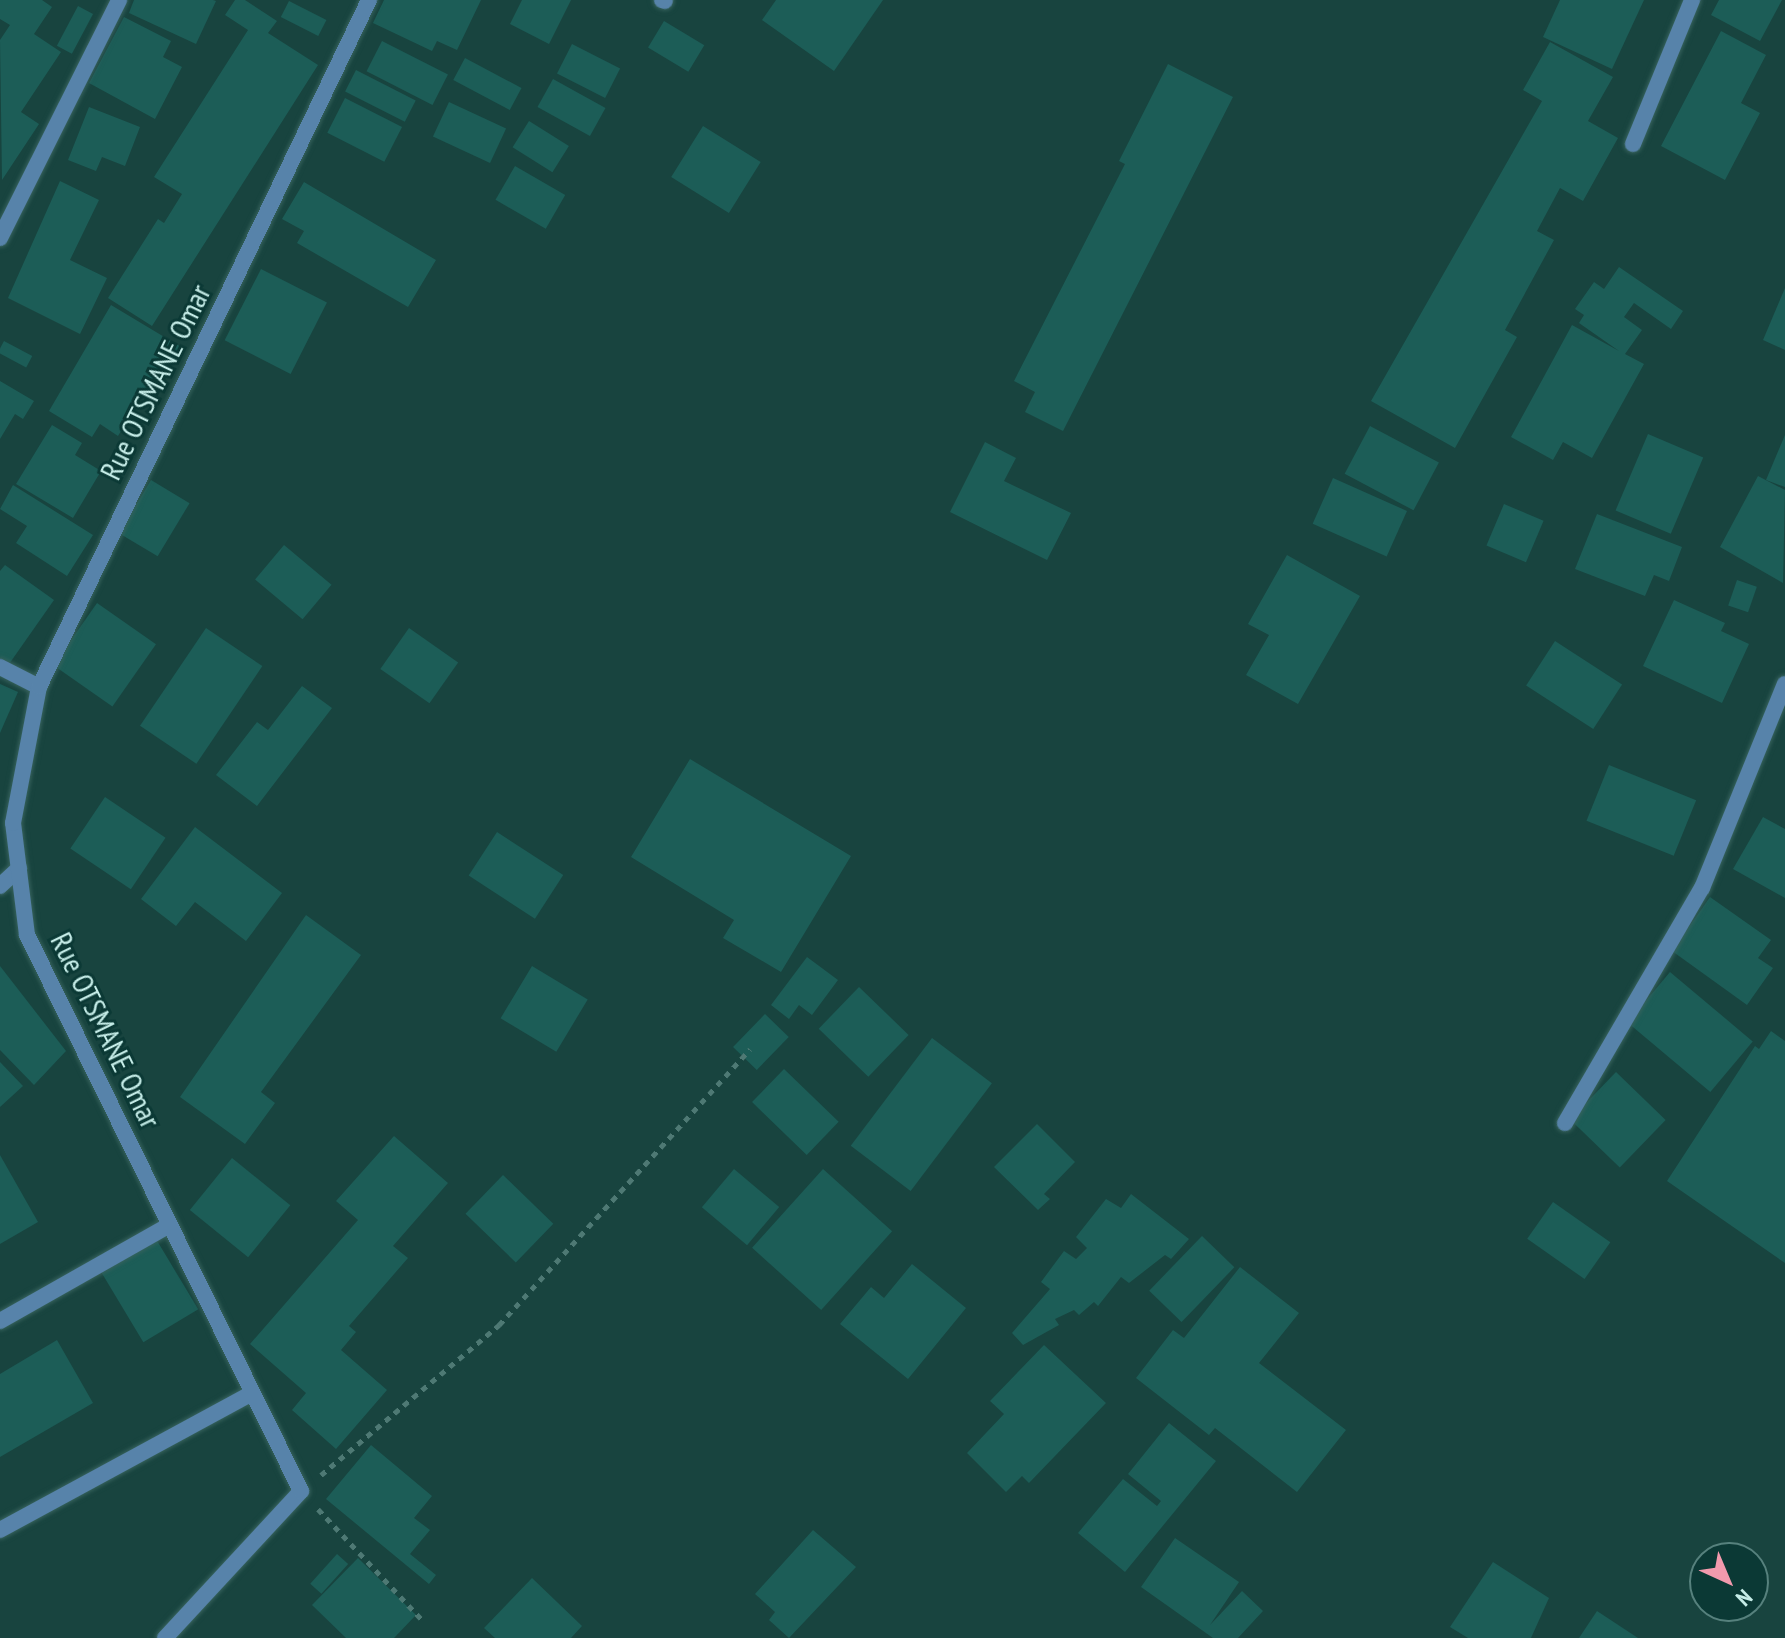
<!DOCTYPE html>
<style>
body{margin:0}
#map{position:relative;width:1785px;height:1638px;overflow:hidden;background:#18443f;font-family:"PT Sans Narrow",sans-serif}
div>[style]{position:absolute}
.building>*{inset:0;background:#1c5d57;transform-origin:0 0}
.path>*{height:5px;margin-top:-2.5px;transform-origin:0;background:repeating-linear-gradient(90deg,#4e7974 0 6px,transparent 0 12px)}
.roads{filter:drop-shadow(0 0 2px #37625d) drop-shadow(0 0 2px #37625d)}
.minor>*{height:16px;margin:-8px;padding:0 8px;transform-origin:8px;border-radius:8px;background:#5783aa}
span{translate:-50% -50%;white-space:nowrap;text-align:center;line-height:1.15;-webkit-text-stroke:6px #0b3935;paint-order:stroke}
.street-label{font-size:30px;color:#c6ede8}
.north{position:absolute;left:1689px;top:1542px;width:80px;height:80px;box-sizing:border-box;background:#0b3935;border:2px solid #56817d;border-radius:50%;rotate:136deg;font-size:22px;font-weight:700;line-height:32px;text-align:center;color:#c6ede8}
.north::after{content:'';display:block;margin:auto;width:28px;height:36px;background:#f29aad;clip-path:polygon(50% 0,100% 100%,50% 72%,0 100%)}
</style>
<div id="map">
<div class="building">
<i style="clip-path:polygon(0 0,42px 0,52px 7px,34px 34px,61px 52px,21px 112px,39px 124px,2px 180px,0 40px,10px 25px,0 19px)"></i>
<i style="clip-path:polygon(134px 0,213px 0,216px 1px,196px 44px,129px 13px)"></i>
<i style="clip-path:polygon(235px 0,245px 0,277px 21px,268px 33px,318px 65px,152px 326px,108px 298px,158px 219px,164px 223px,182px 194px,154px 177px,248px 30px,225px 15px)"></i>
<i style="clip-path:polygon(384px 0,481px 0,457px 50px,437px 41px,432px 51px,373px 23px)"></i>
<i style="clip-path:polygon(522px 0,571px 0,549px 44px,510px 24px)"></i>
<i style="clip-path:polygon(776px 0,883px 0,834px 71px,762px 20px)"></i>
<i style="clip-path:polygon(1560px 0,1644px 0,1612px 69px,1543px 37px)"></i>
<i style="clip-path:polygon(1719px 0,1782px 0,1760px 41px,1711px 15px)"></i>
<i style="left:289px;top:1px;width:42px;height:18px;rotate:27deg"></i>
<i style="left:78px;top:6px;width:17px;height:45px;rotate:28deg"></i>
<i style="clip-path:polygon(124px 17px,171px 41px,163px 57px,182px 67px,155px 119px,89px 83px)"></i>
<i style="left:664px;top:21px;width:47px;height:31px;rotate:31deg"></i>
<i style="clip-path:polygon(1721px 31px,1766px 55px,1741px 103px,1760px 113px,1725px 180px,1661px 146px)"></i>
<i style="left:382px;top:41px;width:74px;height:34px;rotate:27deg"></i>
<i style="clip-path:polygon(1550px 42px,1613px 77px,1588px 121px,1618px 138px,1583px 201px,1560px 188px,1537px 231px,1554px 240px,1505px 330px,1517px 337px,1455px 448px,1371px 401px,1542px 101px,1523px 90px)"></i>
<i style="left:572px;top:44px;width:54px;height:33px;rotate:27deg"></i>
<i style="left:465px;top:58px;width:64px;height:25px;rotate:28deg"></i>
<i style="clip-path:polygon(1168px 64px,1233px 97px,1063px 431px,1025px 412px,1035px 392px,1014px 381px,1125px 164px,1119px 161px)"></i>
<i style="left:356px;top:70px;width:67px;height:24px;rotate:27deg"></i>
<i style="left:553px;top:79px;width:60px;height:32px;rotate:29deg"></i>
<i style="left:345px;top:98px;width:64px;height:39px;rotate:27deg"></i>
<i style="left:449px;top:102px;width:63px;height:38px;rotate:25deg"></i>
<i style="clip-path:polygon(89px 107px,140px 127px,125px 166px,102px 157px,96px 171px,68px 160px)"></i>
<i style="left:529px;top:121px;width:47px;height:31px;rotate:32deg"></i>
<i style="left:703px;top:126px;width:68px;height:60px;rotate:32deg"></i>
<i style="left:515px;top:166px;width:58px;height:39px;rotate:30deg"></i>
<i style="clip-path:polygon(60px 181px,99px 200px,70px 260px,107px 278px,80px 334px,8px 298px)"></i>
<i style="clip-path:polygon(304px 182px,436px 260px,408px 307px,297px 243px,304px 231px,282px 219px)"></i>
<i style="clip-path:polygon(1619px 267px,1683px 311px,1671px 329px,1634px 303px,1624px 317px,1642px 330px,1625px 354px,1644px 364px,1592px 458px,1563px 442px,1553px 460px,1511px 437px,1572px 325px,1619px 351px,1579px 323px,1584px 315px,1575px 309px,1594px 282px,1604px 289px)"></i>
<i style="left:261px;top:269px;width:74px;height:80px;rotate:27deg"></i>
<i style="clip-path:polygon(1785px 288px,1785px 350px,1763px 340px)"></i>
<i style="clip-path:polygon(111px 305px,181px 347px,164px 375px,157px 371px,118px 436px,100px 424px,92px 437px,49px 411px)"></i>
<i style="left:4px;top:341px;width:32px;height:13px;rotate:28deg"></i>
<i style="clip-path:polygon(0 381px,34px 401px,23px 419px,15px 414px,0 439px)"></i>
<i style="clip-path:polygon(52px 425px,82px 443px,75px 455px,101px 471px,73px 518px,16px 484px)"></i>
<i style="left:1370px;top:426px;width:78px;height:54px;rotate:28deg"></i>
<i style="left:1648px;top:434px;width:60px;height:83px;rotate:23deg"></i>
<i style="clip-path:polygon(1785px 435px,1785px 487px,1766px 480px)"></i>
<i style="clip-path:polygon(985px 442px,1016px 458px,1004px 481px,1071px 513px,1047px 560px,950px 512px)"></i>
<i style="clip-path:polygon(1758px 476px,1785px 490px,1783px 583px,1720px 547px)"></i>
<i style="left:1333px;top:478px;width:81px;height:50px;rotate:24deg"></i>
<i style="left:151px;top:480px;width:45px;height:62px;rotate:31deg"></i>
<i style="clip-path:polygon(13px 485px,93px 535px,67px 576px,16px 543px,27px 526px,0 509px)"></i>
<i style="left:1504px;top:504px;width:43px;height:45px;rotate:23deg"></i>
<i style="clip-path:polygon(1597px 514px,1682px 547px,1669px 581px,1654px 575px,1645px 596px,1575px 569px)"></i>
<i style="left:284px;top:545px;width:62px;height:45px;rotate:40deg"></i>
<i style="clip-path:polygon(1287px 555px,1360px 596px,1298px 704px,1246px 675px,1269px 635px,1248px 624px)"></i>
<i style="clip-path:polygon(5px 565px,54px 600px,7px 667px,0 662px,0 571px)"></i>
<i style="left:1737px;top:580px;width:21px;height:27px;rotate:19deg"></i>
<i style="clip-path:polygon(1674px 600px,1725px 623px,1721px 631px,1749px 644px,1722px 703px,1643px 666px)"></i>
<i style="left:97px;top:603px;width:72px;height:76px;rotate:35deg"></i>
<i style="left:206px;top:628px;width:68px;height:118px;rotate:34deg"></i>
<i style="left:409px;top:628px;width:60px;height:50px;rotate:35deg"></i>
<i style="left:1555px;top:641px;width:80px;height:53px;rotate:33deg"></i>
<i style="clip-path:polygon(0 684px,18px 692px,0 733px)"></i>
<i style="clip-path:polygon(302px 686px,332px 708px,257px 806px,216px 775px,257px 722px,268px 730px)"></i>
<i style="clip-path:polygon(690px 759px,851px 856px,781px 972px,723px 938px,734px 920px,631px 857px)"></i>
<i style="left:1609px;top:765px;width:94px;height:60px;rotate:22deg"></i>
<i style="left:105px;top:797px;width:73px;height:62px;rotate:34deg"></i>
<i style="clip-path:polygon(1763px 817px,1785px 829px,1785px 898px,1733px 869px)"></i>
<i style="clip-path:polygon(195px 827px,282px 893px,246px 941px,195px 902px,176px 926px,141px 899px)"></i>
<i style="left:497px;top:832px;width:79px;height:52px;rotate:33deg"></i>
<i style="clip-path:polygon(1710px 897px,1771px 940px,1758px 958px,1773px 968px,1747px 1005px,1672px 951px)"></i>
<i style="clip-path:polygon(306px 915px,361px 955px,261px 1092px,275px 1103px,245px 1144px,180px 1097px)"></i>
<i style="clip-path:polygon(807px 957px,838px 980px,812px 1015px,799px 1005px,789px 1019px,771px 1005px)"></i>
<i style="clip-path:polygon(0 966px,66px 1051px,34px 1085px,0 1050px)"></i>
<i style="left:532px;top:966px;width:65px;height:61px;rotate:31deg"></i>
<i style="left:1670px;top:972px;width:108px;height:66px;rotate:40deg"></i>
<i style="left:859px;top:987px;width:69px;height:58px;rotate:44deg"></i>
<i style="left:765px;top:1014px;width:33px;height:46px;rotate:44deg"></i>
<i style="clip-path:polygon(1771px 1031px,1785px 1041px,1785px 1263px,1667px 1181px,1755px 1046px,1759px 1049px)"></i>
<i style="left:932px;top:1038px;width:75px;height:135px;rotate:37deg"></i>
<i style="clip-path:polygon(0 1062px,23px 1086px,0 1107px)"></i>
<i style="left:784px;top:1069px;width:76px;height:46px;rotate:44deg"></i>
<i style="left:1616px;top:1072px;width:69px;height:66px;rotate:44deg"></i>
<i style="clip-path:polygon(1037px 1124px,1075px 1162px,1044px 1194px,1050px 1199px,1038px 1210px,994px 1167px)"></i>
<i style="clip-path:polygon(394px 1136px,448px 1183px,393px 1246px,408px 1258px,349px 1326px,356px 1332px,341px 1350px,387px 1390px,336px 1449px,292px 1410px,306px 1393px,250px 1344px,358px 1220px,336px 1201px)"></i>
<i style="clip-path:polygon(0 1155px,38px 1222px,0 1244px)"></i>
<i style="left:232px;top:1158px;width:75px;height:67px;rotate:39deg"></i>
<i style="left:734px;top:1169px;width:59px;height:50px;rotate:40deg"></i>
<i style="left:823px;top:1169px;width:93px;height:106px;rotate:42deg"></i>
<i style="left:503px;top:1175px;width:70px;height:54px;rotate:44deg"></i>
<i style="clip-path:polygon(1131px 1194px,1189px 1239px,1171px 1259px,1165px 1255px,1129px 1283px,1121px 1277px,1098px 1306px,1094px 1302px,1079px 1315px,1074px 1310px,1055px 1319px,1059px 1325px,1023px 1345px,1012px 1333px,1050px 1289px,1041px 1282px,1064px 1251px,1076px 1259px,1087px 1248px,1076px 1237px,1106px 1199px,1121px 1208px)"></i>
<i style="left:1553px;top:1202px;width:70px;height:45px;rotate:35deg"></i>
<i style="left:1202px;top:1236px;width:45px;height:76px;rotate:44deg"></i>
<i style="left:156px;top:1239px;width:82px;height:64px;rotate:59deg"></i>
<i style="clip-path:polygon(912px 1264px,966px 1308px,908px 1379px,840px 1324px,871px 1287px,884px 1298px)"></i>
<i style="clip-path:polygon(1240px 1267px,1299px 1313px,1259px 1363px,1346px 1430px,1297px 1492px,1215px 1428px,1209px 1435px,1136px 1378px,1173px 1330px,1184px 1338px)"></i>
<i style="clip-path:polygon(57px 1340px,93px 1403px,0 1457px,0 1374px)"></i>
<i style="clip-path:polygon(1044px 1345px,1106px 1403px,1029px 1483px,1022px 1476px,1006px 1492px,967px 1453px,1004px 1414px,990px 1401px)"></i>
<i style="clip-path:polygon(1169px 1423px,1216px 1461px,1125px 1572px,1078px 1533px,1123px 1479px,1157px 1506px,1161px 1501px,1128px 1474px)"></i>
<i style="clip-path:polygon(371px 1445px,432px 1496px,414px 1518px,430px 1530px,410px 1554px,436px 1575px,429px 1584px,326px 1499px)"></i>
<i style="clip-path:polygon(813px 1530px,856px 1567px,789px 1638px,769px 1620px,775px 1612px,755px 1594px)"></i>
<i style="clip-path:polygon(1175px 1538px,1239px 1582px,1210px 1625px,1242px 1591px,1263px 1611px,1238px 1638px,1213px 1638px,1141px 1587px)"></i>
<i style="left:337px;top:1554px;width:15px;height:40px;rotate:42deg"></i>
<i style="clip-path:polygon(358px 1558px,416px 1615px,394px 1638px,346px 1638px,312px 1605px)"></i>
<i style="clip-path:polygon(1493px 1562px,1549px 1598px,1531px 1638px,1468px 1638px,1450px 1627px)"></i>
<i style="clip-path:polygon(532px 1578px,582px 1626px,571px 1638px,495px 1638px,484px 1628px)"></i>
<i style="clip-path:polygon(1597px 1611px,1638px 1638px,1579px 1638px)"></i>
</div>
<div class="path">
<i style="left:321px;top:1475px;width:233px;rotate:-40.1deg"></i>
<i style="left:499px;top:1325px;width:373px;rotate:-47.7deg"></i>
<i style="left:318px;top:1509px;width:155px;rotate:46.8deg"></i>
</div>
<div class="roads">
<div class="minor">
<i style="left:662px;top:0;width:3px;rotate:18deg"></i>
<i style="left:1633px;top:144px;width:156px;rotate:-67.7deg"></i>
<i style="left:0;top:238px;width:266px;rotate:-63.4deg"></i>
<i style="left:0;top:667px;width:44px;rotate:27.1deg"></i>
<i style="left:0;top:886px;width:26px;rotate:-43deg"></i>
<i style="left:1565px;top:1123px;width:272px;rotate:-59.8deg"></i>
<i style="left:1702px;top:888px;width:220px;rotate:-67.9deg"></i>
<i style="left:0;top:1321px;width:195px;rotate:-29.5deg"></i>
<i style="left:0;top:1530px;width:287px;rotate:-28.5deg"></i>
<i style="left:165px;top:1638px;width:200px;rotate:-47.2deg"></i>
<i style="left:301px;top:1491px;width:620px;rotate:-116.23deg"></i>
<i style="left:27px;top:935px;width:113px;rotate:-97.1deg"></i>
<i style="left:13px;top:823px;width:138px;rotate:-79.2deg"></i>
<i style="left:39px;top:687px;width:762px;rotate:-64.34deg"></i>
</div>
</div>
<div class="street-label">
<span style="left:155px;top:382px;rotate:-64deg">Rue OTSMANE Omar</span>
<span style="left:106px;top:1030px;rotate:64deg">Rue OTSMANE Omar</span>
</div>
<div class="north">N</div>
</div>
